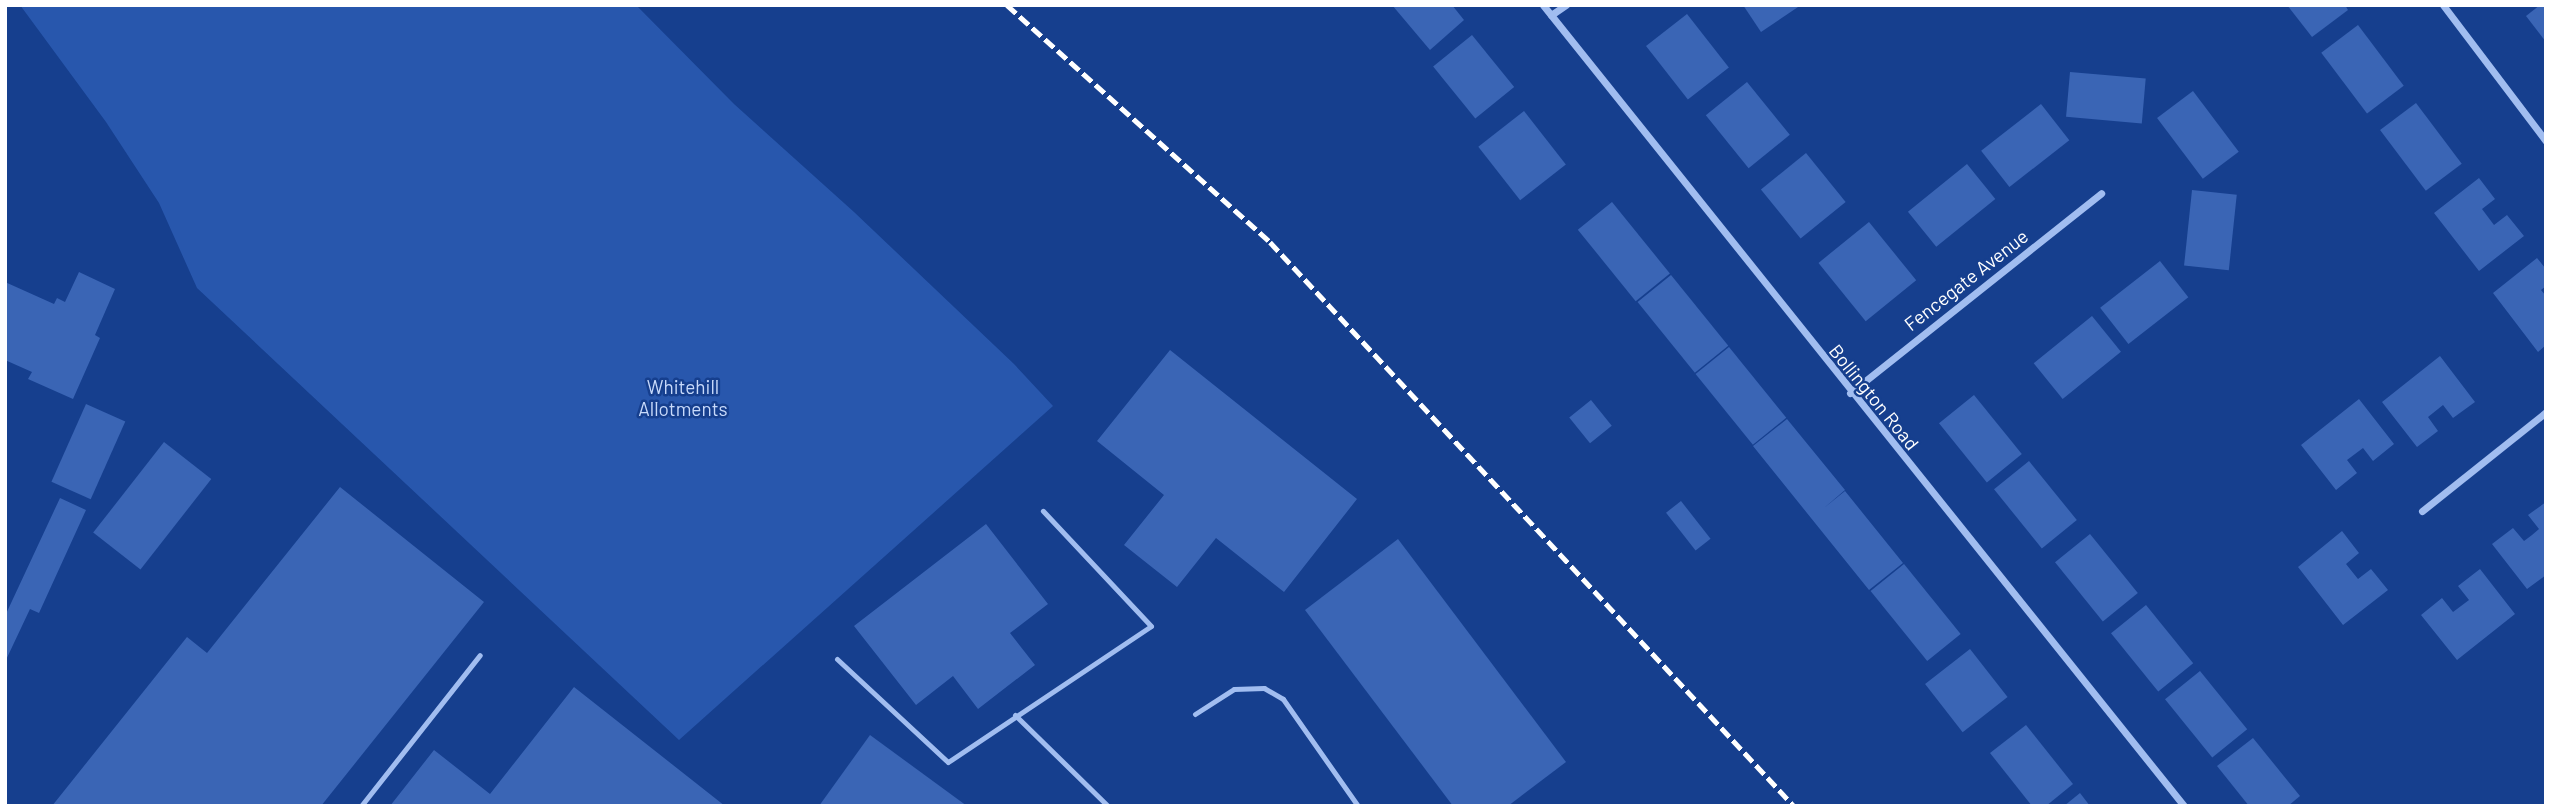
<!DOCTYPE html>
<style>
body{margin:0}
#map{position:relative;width:2551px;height:811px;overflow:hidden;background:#163f8e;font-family:Barlow,sans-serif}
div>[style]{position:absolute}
.green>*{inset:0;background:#2857ad}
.building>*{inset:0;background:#3a65b5;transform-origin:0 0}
.service>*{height:5px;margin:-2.5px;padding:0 2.5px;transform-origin:2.5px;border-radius:2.5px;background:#a1bdf0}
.minor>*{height:7px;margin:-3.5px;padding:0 3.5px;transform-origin:3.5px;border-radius:3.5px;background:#a1bdf0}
.rail>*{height:5px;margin-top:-2.5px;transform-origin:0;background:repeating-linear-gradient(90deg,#fff 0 12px,transparent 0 17px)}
span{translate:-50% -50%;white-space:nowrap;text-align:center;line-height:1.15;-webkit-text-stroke:5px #163f8e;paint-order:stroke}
.street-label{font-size:19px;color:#fff}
.park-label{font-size:19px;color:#c8dafb}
.frame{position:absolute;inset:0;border:7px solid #fff;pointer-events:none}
</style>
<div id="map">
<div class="green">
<i style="clip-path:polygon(20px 5px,636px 5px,734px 104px,854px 212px,1014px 364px,1053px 406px,679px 740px,197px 288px,159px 203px,106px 122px)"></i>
</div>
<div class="building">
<i style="clip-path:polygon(1392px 5px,1452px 5px,1464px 20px,1430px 50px)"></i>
<i style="clip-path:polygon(1743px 5px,1801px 5px,1761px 32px)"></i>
<i style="clip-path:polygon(2287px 5px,2345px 5px,2348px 10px,2312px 37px)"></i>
<i style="clip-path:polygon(2540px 5px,2546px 5px,2546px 42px,2526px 16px)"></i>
<i style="left:1687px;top:14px;width:68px;height:52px;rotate:52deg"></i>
<i style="left:2358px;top:25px;width:76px;height:46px;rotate:53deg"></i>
<i style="left:1472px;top:35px;width:67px;height:50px;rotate:51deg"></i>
<i style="left:2070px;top:72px;width:76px;height:45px;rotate:5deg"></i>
<i style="left:1747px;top:82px;width:68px;height:53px;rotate:51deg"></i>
<i style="left:2193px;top:91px;width:76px;height:45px;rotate:53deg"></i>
<i style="left:2416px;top:103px;width:76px;height:45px;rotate:53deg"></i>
<i style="left:2041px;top:104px;width:46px;height:76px;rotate:52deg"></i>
<i style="left:1524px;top:111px;width:68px;height:58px;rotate:52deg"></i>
<i style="left:1806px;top:153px;width:63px;height:58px;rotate:51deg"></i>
<i style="left:1967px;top:164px;width:45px;height:76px;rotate:51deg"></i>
<i style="clip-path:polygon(2479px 178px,2495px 199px,2482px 209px,2494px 225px,2507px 215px,2524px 236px,2479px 271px,2434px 213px)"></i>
<i style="left:2192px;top:190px;width:45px;height:76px;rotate:6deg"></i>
<i style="left:1612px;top:202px;width:92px;height:44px;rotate:51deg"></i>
<i style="left:1869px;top:222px;width:75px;height:65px;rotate:51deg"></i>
<i style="clip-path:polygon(2537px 258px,2546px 269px,2546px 286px,2541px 290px,2546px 296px,2546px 345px,2538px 352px,2493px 293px)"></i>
<i style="left:2160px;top:261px;width:46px;height:76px;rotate:52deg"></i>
<i style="clip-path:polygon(79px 272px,115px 289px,95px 335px,100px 338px,73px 399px,28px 379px,32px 372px,5px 360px,5px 282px,54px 304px,57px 298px,65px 302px)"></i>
<i style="left:1671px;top:275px;width:91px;height:43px;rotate:51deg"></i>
<i style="left:2092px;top:316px;width:46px;height:75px;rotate:51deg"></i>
<i style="left:1729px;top:347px;width:91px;height:43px;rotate:51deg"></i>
<i style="clip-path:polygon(1170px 350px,1357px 499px,1284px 592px,1216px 538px,1177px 587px,1124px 545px,1164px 495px,1097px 441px)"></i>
<i style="clip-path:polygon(2440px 356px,2475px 402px,2453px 418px,2443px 405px,2428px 417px,2438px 431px,2417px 447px,2382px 402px)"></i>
<i style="left:1974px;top:395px;width:76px;height:45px;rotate:51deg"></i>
<i style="clip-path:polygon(2359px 399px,2394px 444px,2373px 461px,2363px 448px,2347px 460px,2357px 473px,2336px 490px,2301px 445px)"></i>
<i style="left:1591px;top:400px;width:33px;height:28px;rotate:51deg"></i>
<i style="left:86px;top:404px;width:43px;height:85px;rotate:24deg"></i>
<i style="clip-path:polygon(1787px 419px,1845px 490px,1824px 508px,1845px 491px,1903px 563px,1869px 590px,1753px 446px)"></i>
<i style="left:164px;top:442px;width:60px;height:115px;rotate:38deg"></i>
<i style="left:2029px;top:461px;width:76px;height:45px;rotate:51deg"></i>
<i style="clip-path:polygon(340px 487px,484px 602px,321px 806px,52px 806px,187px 637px,207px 653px)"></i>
<i style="clip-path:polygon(60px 498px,86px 510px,39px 613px,30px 609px,5px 662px,5px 616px)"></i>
<i style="left:1681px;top:501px;width:48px;height:19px;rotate:52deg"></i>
<i style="clip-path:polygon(2546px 502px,2546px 575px,2527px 589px,2492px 544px,2513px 528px,2524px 541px,2532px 535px,2539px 529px,2528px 515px)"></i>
<i style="clip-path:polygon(986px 524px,1048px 604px,1010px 633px,1035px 665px,978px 709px,953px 676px,916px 705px,854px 626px)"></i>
<i style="clip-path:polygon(2342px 531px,2359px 553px,2346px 564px,2358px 579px,2371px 569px,2388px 590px,2343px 625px,2298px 567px)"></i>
<i style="left:2090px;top:534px;width:76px;height:45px;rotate:51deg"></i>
<i style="clip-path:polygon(1398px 539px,1566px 762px,1508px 806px,1453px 806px,1305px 610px)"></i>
<i style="left:1904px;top:564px;width:90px;height:43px;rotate:51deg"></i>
<i style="clip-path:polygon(2480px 569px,2515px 614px,2457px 660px,2421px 615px,2442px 598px,2453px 612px,2469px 600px,2458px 586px)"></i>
<i style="left:2146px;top:605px;width:75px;height:45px;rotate:51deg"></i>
<i style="left:1970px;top:649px;width:61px;height:57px;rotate:52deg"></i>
<i style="left:2200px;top:671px;width:75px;height:45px;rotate:51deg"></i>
<i style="clip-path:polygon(574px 687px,725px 806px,390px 806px,434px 750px,490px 794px)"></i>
<i style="clip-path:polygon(2026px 725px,2073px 784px,2046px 806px,2032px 806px,1990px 753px)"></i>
<i style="clip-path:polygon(870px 735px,967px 806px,819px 806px)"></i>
<i style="clip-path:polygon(2253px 738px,2300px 796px,2288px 806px,2249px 806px,2217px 766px)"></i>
<i style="clip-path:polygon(2080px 793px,2090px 806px,2064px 806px)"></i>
</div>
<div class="service">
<i style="left:837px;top:659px;width:151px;rotate:42.9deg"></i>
<i style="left:948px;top:762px;width:244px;rotate:-33.8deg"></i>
<i style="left:1151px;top:626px;width:158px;rotate:-133.2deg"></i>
<i style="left:1195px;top:714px;width:46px;rotate:-32.7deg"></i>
<i style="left:1234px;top:689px;width:30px;rotate:-2deg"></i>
<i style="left:1264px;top:688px;width:22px;rotate:30deg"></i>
<i style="left:1283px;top:699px;width:131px;rotate:55deg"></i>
<i style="left:1015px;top:715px;width:130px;rotate:44.4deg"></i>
<i style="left:361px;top:806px;width:192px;rotate:-51.8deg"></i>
</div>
<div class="minor">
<i style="left:1543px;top:5px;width:1026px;rotate:51.33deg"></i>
<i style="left:2443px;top:5px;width:171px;rotate:52.9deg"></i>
<i style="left:1551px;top:15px;width:18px;rotate:-34deg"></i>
<i style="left:1850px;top:393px;width:321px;rotate:-38.5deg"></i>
<i style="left:2422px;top:511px;width:159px;rotate:-38.6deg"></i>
</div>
<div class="rail">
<i style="left:1007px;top:5px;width:354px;rotate:42deg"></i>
<i style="left:1270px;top:242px;width:770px;rotate:47.11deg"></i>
</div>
<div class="street-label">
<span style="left:1966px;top:280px;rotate:-38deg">Fencegate Avenue</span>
<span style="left:1874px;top:397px;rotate:51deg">Bollington Road</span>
</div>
<div class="park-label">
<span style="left:683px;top:398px">Whitehill<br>Allotments</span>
</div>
<div class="frame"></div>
</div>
